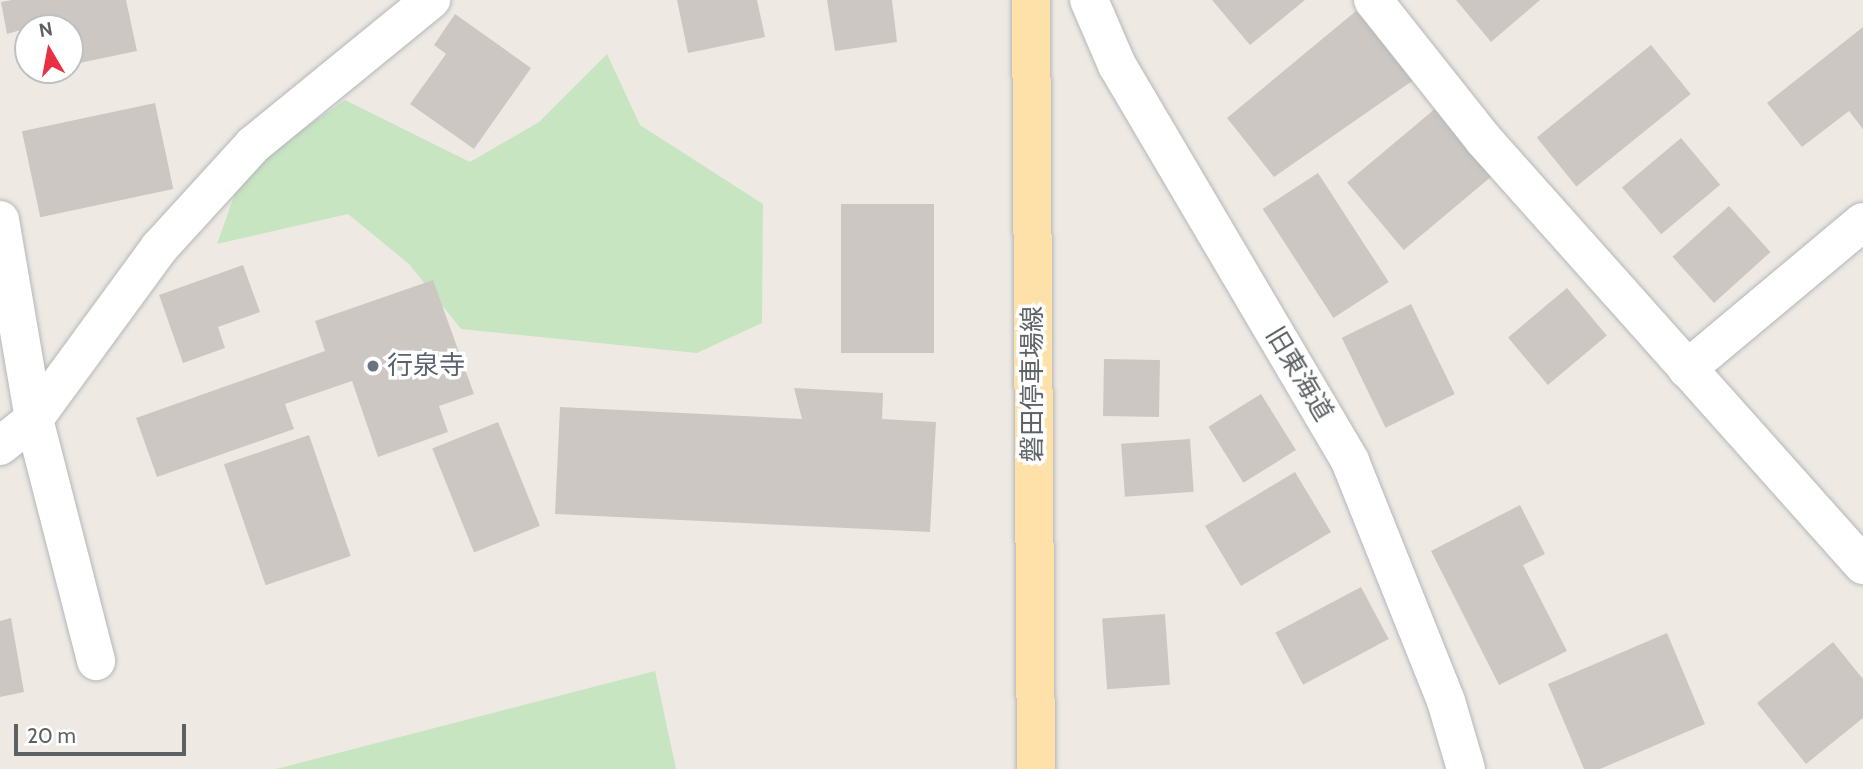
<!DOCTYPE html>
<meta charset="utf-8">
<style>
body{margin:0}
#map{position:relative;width:1863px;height:769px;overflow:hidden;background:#eeeae3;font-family:Cabin,"Noto Sans JP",sans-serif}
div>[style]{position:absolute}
.green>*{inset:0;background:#c7e5c0}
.building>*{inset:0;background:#ccc7c3;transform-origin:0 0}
.roads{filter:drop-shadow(0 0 2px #b4b7bb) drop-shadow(0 0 2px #b4b7bb)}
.minor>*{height:38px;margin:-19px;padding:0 19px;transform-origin:19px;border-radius:19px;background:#fff}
.major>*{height:38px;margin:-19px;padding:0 19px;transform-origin:19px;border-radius:19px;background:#fee1a9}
.dots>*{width:19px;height:19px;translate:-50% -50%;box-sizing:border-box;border:4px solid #fff;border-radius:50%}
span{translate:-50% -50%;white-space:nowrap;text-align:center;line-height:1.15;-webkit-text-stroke:7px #fff;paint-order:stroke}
.worship-label{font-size:26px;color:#5b616d}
.left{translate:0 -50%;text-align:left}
.street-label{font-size:26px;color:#5c6164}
.north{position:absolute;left:14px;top:14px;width:70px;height:70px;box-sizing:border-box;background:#fff;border:2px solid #bec0c1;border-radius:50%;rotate:350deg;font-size:19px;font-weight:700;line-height:28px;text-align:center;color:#5c6164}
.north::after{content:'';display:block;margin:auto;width:24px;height:32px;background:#e73043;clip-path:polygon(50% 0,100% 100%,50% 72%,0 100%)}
.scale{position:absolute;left:14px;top:724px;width:172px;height:32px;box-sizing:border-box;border:4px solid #5c6164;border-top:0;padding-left:9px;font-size:21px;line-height:24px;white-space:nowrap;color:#5c6164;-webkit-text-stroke:5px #fff;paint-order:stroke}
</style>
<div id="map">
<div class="green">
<i style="clip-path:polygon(607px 54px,640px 125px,763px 204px,762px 323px,697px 353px,461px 329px,409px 264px,348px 214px,217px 244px,243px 171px,345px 100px,470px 162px,539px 122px)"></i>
<i style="clip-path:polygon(655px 671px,676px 769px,276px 769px)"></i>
</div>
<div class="building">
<i style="clip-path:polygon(12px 0,126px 0,137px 51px,70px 65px,70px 28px,28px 28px,7px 34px,1px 2px)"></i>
<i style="clip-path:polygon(677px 0,757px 0,765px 37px,688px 53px)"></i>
<i style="clip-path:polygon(827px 0,892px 0,897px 42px,835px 51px)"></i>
<i style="clip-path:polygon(1212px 0,1305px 0,1250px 45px)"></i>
<i style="clip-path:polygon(1456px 0,1540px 0,1491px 42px)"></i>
<i style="clip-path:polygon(1356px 11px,1415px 79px,1274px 177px,1227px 118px)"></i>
<i style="clip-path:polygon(455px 14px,531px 68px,474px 149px,410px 104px,446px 54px,434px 45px)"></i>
<i style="clip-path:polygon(1863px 27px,1863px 129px,1849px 111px,1802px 147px,1767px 103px)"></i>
<i style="left:1651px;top:45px;width:63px;height:147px;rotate:51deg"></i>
<i style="left:155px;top:103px;width:88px;height:136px;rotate:78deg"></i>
<i style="left:1436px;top:108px;width:88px;height:116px;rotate:50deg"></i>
<i style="left:1681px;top:138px;width:61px;height:77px;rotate:50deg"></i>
<i style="left:1318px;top:173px;width:130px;height:66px;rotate:57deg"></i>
<i style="left:934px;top:204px;width:149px;height:93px;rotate:90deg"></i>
<i style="left:1729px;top:206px;width:62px;height:76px;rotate:48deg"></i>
<i style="clip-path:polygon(243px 265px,260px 312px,218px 327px,225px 348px,183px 363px,159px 295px)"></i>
<i style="clip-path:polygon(433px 280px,474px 394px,439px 406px,448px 432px,378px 457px,352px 381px,285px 404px,294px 429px,157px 477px,136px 418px,325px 351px,315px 321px)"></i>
<i style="left:1567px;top:288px;width:62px;height:77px;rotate:50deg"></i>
<i style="left:1411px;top:304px;width:100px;height:77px;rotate:64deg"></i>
<i style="left:1104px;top:359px;width:56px;height:57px;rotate:1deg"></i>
<i style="clip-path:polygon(794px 388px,883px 393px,882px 419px,936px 422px,930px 532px,555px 514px,560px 407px,802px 419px)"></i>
<i style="left:1261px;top:394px;width:66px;height:62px;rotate:58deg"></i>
<i style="left:498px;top:422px;width:112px;height:71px;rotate:68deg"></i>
<i style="left:309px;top:435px;width:128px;height:90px;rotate:71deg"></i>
<i style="left:1190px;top:439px;width:53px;height:69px;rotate:86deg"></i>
<i style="left:1295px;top:472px;width:70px;height:105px;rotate:59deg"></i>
<i style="clip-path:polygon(1520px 505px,1545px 554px,1523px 565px,1567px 651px,1499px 685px,1431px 551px)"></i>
<i style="left:1361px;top:587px;width:59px;height:97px;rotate:62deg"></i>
<i style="left:1165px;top:614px;width:71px;height:63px;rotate:86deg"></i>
<i style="clip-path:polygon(11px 618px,24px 692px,0 697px,0 621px)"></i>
<i style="clip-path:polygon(1667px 633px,1705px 724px,1600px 769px,1584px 769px,1548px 684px)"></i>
<i style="clip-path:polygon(1833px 642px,1863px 679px,1863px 718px,1806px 764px,1757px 703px)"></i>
</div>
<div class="roads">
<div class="minor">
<i style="left:1089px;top:0;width:71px;rotate:66.7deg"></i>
<i style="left:1117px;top:65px;width:459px;rotate:59.5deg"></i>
<i style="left:1350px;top:461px;width:258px;rotate:68.2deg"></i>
<i style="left:1446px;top:701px;width:71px;rotate:73.6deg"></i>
<i style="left:1373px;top:0;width:177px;rotate:51.6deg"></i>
<i style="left:1483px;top:139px;width:571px;rotate:48.27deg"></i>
<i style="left:0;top:220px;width:202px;rotate:80.3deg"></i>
<i style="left:34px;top:419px;width:250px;rotate:75.6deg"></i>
<i style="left:1687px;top:369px;width:229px;rotate:-39.9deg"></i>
<i style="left:0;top:446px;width:43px;rotate:-38.5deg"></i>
<i style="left:34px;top:419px;width:212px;rotate:-53.8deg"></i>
<i style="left:159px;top:248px;width:139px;rotate:-47.6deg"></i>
<i style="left:253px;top:145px;width:230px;rotate:-39.2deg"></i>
</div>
<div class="major">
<i style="left:1031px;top:0;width:769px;rotate:89.63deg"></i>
</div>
</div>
<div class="dots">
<i style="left:373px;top:366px;background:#6b7280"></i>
</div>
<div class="worship-label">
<span class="left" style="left:387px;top:366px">行泉寺</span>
</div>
<div class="street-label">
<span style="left:1299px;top:374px;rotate:59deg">旧東海道</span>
<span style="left:1033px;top:384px;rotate:-90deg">磐田停車場線</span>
</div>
<div class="north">N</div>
<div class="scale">20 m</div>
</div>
